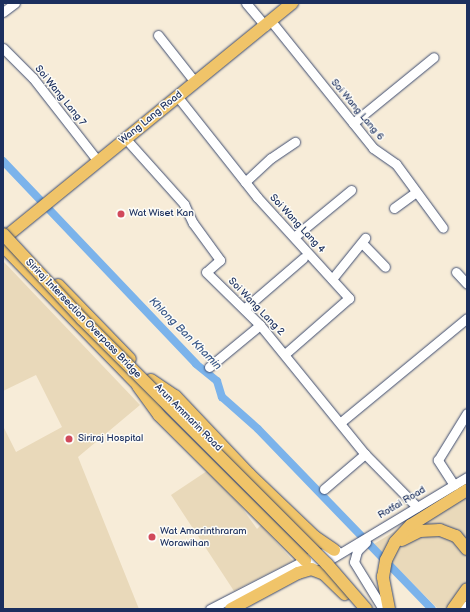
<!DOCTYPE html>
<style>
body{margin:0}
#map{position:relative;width:470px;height:612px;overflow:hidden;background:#f7ecd8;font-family:"Balsamiq Sans",sans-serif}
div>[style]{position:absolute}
.built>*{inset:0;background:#e9d9ba}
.canal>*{height:8px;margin:-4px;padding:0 4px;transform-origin:4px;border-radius:4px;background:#7bb3eb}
.roads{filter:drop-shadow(0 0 1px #3c4b70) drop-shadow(0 0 1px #3c4b70)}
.minor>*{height:9px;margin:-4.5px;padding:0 4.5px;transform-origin:4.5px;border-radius:4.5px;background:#fff}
.major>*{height:12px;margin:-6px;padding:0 6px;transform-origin:6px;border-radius:6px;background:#f0c469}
.bridges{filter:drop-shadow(0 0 1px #3c4b70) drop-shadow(0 0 1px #3c4b70)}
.major-bridge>*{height:12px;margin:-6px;padding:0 6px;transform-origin:6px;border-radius:6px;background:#f0c469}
.dots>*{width:11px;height:11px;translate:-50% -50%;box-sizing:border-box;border:2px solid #fdfcf7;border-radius:50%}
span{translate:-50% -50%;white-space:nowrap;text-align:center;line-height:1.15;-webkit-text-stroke:3px #fdfcf7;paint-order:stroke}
.street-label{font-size:10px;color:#1b2f5e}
.poi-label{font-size:10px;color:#1b2f5e}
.left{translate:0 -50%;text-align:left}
.water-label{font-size:11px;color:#385788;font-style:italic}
.frame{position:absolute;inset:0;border:4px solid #1b2f5e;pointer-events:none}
</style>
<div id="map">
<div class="built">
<i style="clip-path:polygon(3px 261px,140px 405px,78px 457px,139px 609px,3px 609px,3px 426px,16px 452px,62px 427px,36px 375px,3px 391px)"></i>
<i style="clip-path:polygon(207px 471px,240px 505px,257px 529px,261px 525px,293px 561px,234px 591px,171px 495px)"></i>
<i style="clip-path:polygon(467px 487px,467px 602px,458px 609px,438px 609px,374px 544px)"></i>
</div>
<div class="canal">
<i style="left:3px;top:161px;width:280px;rotate:46.4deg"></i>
<i style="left:196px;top:364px;width:27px;rotate:39deg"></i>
<i style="left:217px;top:381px;width:17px;rotate:73deg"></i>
<i style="left:222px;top:397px;width:48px;rotate:41.6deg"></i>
<i style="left:258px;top:429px;width:250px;rotate:46deg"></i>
</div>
<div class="roads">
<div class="minor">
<i style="left:246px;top:3px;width:30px;rotate:50deg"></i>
<i style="left:3px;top:12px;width:15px;rotate:-37deg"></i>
<i style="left:271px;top:21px;width:163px;rotate:51.2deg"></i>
<i style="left:373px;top:148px;width:28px;rotate:35deg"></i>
<i style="left:396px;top:164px;width:79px;rotate:53.7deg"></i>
<i style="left:158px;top:35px;width:60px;rotate:51.8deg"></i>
<i style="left:3px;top:48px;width:42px;rotate:45deg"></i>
<i style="left:33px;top:78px;width:104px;rotate:52deg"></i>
<i style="left:177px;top:96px;width:129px;rotate:51.6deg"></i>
<i style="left:257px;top:197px;width:137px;rotate:47.7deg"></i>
<i style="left:349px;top:298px;width:85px;rotate:138.8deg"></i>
<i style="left:353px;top:123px;width:104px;rotate:-39.2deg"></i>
<i style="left:125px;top:138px;width:89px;rotate:48.2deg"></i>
<i style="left:184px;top:204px;width:21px;rotate:65deg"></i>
<i style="left:193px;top:223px;width:46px;rotate:53.9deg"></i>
<i style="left:220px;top:260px;width:18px;rotate:139deg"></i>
<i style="left:206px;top:272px;width:76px;rotate:44.5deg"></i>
<i style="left:260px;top:325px;width:166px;rotate:50.9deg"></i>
<i style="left:365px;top:454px;width:74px;rotate:45.5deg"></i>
<i style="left:245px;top:182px;width:35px;rotate:-43deg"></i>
<i style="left:271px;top:158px;width:29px;rotate:-34deg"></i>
<i style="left:394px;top:208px;width:27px;rotate:-36deg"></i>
<i style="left:294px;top:237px;width:74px;rotate:-39.5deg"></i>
<i style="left:362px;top:243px;width:33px;rotate:46deg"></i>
<i style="left:456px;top:272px;width:16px;rotate:47deg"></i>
<i style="left:332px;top:279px;width:53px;rotate:-51.2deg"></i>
<i style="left:244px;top:309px;width:78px;rotate:-40.8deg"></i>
<i style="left:209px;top:367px;width:66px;rotate:-39.5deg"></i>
<i style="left:341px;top:422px;width:163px;rotate:-39.5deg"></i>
<i style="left:454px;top:485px;width:30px;rotate:-123deg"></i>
<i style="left:438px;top:460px;width:55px;rotate:-58.3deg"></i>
<i style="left:324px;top:489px;width:54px;rotate:-40.5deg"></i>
<i style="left:366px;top:542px;width:13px;rotate:135deg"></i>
<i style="left:357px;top:551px;width:11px;rotate:105deg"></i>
<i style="left:354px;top:562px;width:55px;rotate:58.3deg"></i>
<i style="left:305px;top:560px;width:24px"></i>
<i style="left:329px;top:560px;width:161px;rotate:-31deg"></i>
<i style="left:210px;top:609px;width:118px;rotate:-27.2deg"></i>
<i style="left:315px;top:555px;width:22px;rotate:-13deg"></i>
<i style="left:462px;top:609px;width:6px;rotate:-39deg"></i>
</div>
<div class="major">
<i style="left:3px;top:239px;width:373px;rotate:-39.2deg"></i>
<i style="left:3px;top:246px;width:201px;rotate:45.8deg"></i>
<i style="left:58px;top:285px;width:103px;rotate:45.8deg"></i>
<i style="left:151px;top:380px;width:29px;rotate:34deg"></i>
<i style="left:175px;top:396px;width:108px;rotate:46.5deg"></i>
<i style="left:249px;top:474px;width:91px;rotate:43.7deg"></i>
<i style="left:315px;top:537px;width:23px;rotate:34deg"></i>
<i style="left:138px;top:386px;width:36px;rotate:54deg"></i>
<i style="left:159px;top:415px;width:206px;rotate:44.8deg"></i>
<i style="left:402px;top:540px;width:20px;rotate:-27deg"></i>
<i style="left:420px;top:531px;width:20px;rotate:-3deg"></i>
<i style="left:440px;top:530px;width:17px;rotate:21deg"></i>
<i style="left:456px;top:536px;width:17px;rotate:50deg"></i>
<i style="left:231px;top:609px;width:76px;rotate:-28.2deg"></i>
<i style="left:298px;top:573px;width:14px;rotate:-17deg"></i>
<i style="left:311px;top:569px;width:14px;rotate:21deg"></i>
<i style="left:324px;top:574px;width:29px;rotate:44deg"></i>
<i style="left:389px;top:609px;width:33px;rotate:-101deg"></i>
<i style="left:383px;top:577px;width:17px;rotate:-80deg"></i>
<i style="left:386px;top:560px;width:20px;rotate:-63deg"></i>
<i style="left:395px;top:542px;width:23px;rotate:-47deg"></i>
<i style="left:411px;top:525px;width:66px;rotate:-32deg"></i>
<i style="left:453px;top:609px;width:24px;rotate:-55deg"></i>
</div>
</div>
<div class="bridges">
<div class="major-bridge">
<i style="left:3px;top:234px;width:116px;rotate:47.1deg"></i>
<i style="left:82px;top:319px;width:346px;rotate:45deg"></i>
<i style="left:327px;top:564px;width:60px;rotate:49.1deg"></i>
</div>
</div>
<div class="dots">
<i style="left:121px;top:214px;background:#d1495b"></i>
<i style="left:69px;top:439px;background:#d1495b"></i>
<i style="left:152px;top:537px;background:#d1495b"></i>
</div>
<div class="street-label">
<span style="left:60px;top:96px;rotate:51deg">Soi Wang Lang 7</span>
<span style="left:357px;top:110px;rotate:50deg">Soi Wang Lang 6</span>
<span style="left:151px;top:118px;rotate:-39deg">Wang Lang Road</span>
<span style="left:297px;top:224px;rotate:47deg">Soi Wang Lang 4</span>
<span style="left:256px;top:307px;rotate:46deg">Soi Wang Lang 2</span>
<span style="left:83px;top:319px;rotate:46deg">Siriraj Intersection Overpass Bridge</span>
<span style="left:188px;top:418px;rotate:45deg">Arun Ammarin Road</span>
<span style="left:402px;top:503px;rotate:-31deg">Rotfai Road</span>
</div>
<div class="poi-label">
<span class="left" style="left:129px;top:214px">Wat Wiset Kan</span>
<span class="left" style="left:78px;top:439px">Siriraj Hospital</span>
<span class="left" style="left:160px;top:537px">Wat Amarinthraram<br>Worawihan</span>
</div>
<div class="water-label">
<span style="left:185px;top:334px;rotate:45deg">Khlong Ban Khamin</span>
</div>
<div class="frame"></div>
</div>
